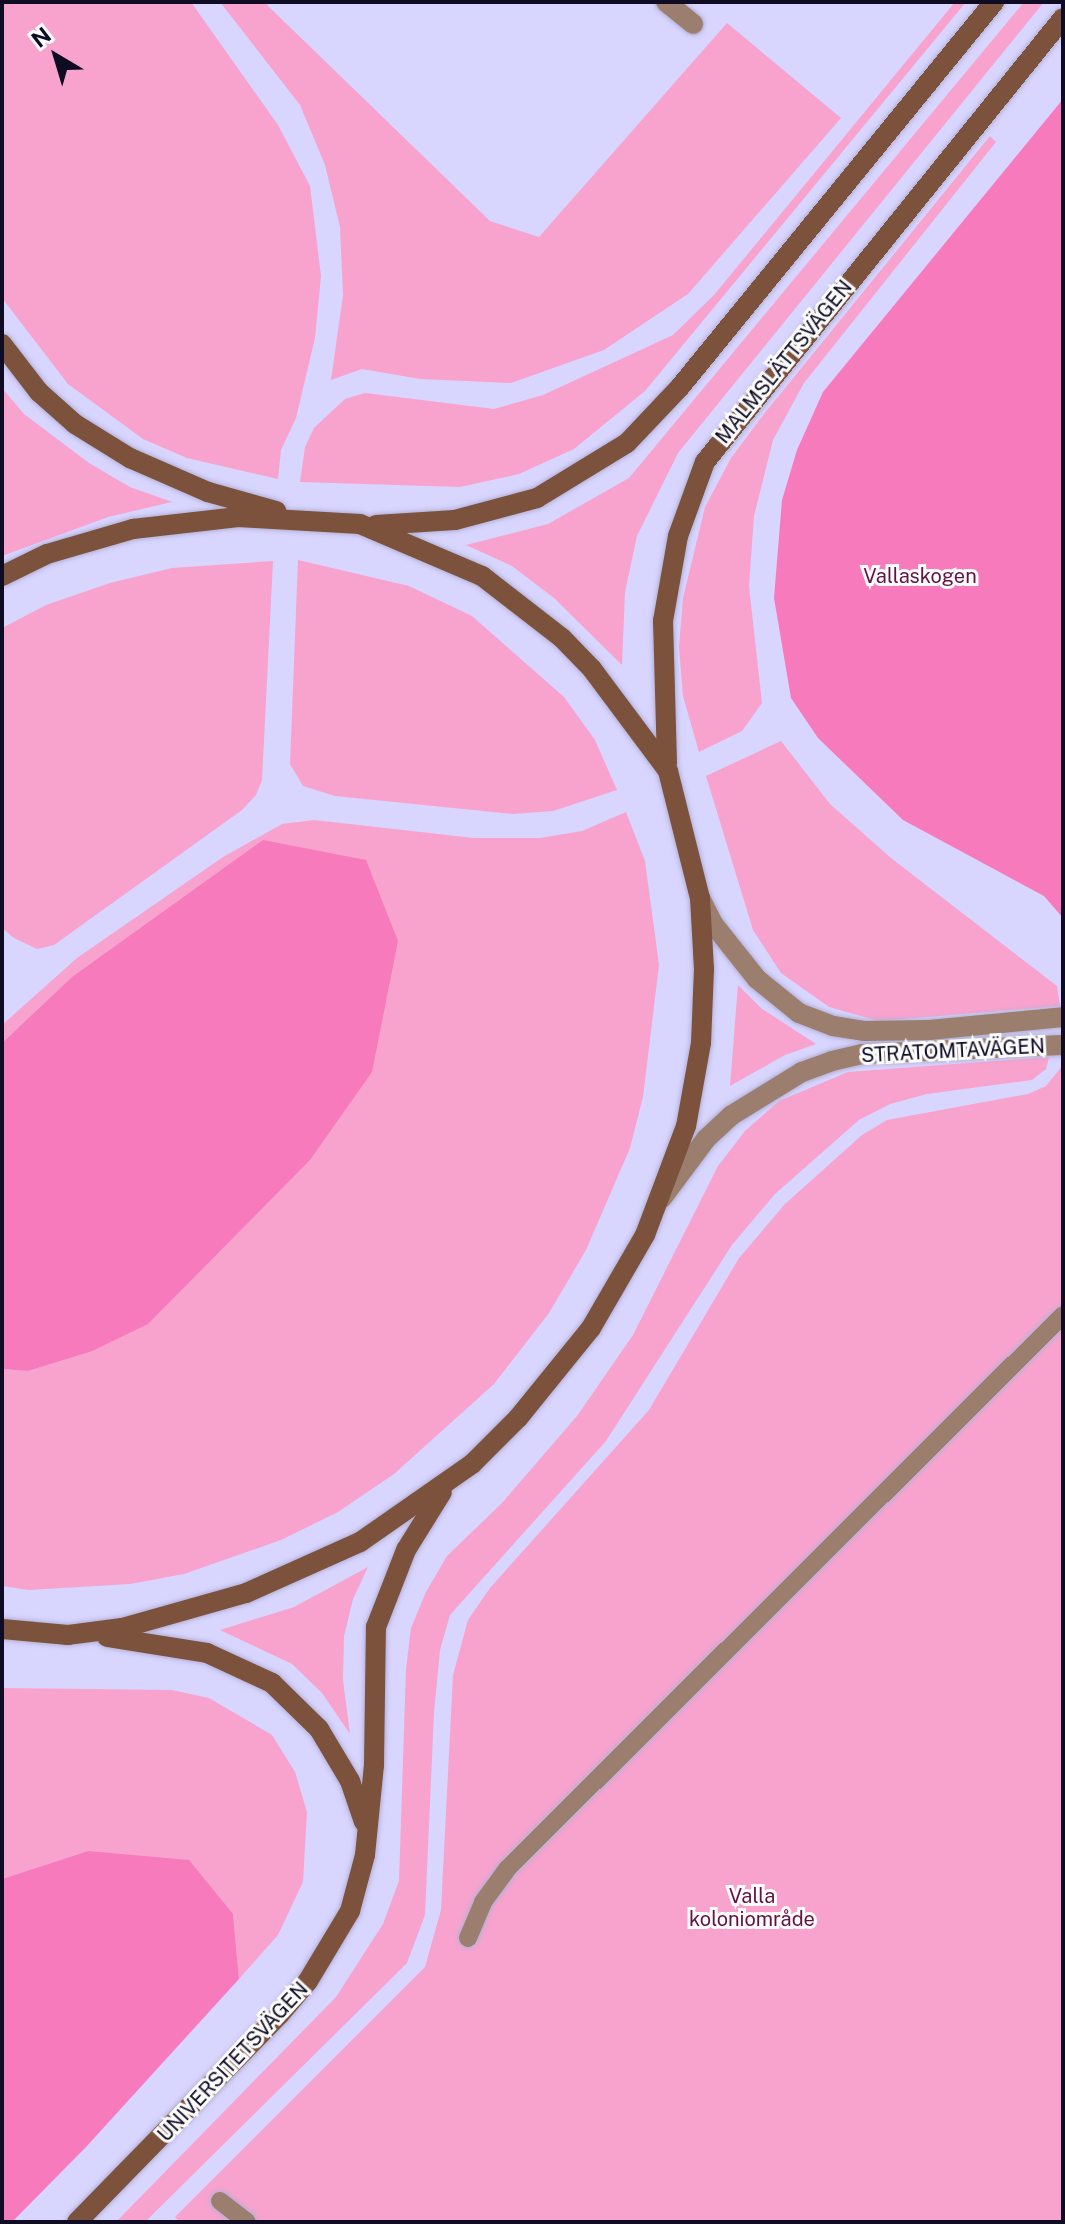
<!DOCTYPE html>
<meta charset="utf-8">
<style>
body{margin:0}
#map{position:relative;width:1065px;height:2224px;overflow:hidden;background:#d8d5ff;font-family:"Public Sans",sans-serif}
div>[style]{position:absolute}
.green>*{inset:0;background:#f8a3ce}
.forest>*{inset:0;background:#f77abd}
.roads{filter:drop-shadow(0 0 2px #b4b1d7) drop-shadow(0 0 2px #b4b1d7)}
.service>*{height:18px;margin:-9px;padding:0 9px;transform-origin:9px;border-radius:9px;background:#9c7e6f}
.minor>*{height:20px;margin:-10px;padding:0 10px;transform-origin:10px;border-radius:10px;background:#9c7e6f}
.secondary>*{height:20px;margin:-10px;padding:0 10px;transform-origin:10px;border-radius:10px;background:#7c523c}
span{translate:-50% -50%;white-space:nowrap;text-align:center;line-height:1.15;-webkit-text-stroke:6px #fbfbfb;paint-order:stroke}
.street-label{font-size:20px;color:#0f0b23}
.park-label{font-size:20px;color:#611342}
.frame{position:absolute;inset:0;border:4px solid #0f0b23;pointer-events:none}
.north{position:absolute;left:16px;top:16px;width:80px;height:80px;-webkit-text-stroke:6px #fbfbfb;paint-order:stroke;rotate:322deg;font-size:22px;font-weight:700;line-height:32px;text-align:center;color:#0f0b23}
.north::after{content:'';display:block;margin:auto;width:28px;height:36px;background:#0f0b23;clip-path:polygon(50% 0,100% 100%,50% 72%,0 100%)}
</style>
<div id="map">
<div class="green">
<i style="clip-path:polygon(2px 2px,191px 2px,278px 125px,310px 186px,321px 276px,315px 338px,296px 418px,281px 450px,278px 479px,187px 458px,143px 439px,68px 384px,2px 298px)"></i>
<i style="clip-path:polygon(220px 2px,264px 2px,490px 221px,539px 237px,727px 23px,841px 118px,688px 294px,604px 350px,511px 383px,420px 379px,362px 369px,331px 380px,343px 295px,340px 227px,325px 165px,300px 105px)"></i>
<i style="clip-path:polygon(955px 2px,966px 2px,645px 391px,574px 449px,519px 474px,460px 487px,300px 482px,305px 447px,314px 428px,345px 399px,365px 393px,494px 409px,543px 395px,673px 335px,714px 295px)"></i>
<i style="clip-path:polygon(1024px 2px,1044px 2px,678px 453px,637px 536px,625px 592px,622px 665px,554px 598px,512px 566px,466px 545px,548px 524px,629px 478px)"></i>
<i style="clip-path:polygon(990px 136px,996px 142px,804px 383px,773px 440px,754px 516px,749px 586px,762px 703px,742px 731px,699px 752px,683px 696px,679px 647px,683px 598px,705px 507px,731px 458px,764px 414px)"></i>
<i style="clip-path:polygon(2px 388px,24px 414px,89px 463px,130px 487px,172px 502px,108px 517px,2px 556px)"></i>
<i style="clip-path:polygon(298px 560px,409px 586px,472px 616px,564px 697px,595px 740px,617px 790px,553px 811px,513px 814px,335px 796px,303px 786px,290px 764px)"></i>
<i style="clip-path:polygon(273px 561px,262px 780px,256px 795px,242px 810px,54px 945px,37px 949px,14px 938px,2px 928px,2px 628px,46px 605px,110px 583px,172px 568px)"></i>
<i style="clip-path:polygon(781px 741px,830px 804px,891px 858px,1057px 986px,1060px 1006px,879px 1021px,829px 1007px,781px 973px,753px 930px,706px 776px)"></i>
<i style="clip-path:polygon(626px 812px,645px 861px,659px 965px,643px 1097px,630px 1148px,586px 1250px,549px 1313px,494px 1384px,394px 1474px,338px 1512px,281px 1540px,184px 1574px,130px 1584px,29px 1590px,2px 1586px,2px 1369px,28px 1371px,90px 1352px,72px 977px,2px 1043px,2px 1025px,77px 958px,223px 857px,282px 824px,314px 820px,474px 838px,540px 838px,582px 831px)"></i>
<i style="clip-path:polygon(738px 985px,761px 1008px,816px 1044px,785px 1055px,730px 1086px)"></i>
<i style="clip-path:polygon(1049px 1057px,1046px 1069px,1032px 1080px,927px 1094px,890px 1104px,859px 1120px,775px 1194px,732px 1245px,606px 1441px,450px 1615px,440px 1650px,434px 1713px,425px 1915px,407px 1963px,145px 2222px,116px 2222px,336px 1997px,383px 1924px,399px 1881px,406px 1669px,411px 1628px,426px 1592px,447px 1556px,502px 1503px,577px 1416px,633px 1335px,718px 1166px,745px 1131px,779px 1101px,848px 1072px)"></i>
<i style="clip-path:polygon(1063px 1065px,1063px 2222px,180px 2222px,175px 2217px,425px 1967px,441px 1910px,453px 1675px,468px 1620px,490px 1588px,649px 1410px,739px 1258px,785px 1204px,862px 1135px,887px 1120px,1028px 1094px,1046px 1086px)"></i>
<i style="clip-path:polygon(368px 1567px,353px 1599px,344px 1636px,343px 1680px,350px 1734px,322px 1693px,292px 1664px,220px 1630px,294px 1607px)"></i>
<i style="clip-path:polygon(2px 1688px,172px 1690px,209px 1698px,272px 1735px,295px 1772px,307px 1812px,303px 1882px,278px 1935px,239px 1979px,233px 1914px,88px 1851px,2px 1879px)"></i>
</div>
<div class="forest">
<i style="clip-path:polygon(1063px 99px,1063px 918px,1044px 896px,903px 820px,818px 738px,791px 698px,774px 598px,782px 500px,797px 450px,823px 392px)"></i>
<i style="clip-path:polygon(263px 840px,366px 860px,398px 941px,372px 1072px,310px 1160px,148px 1324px,90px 1352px,28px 1371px,2px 1369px,2px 1043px,72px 977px)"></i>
<i style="clip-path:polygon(88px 1851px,189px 1860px,233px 1914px,239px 1979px,86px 2147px,12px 2222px,2px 2222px,2px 1879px)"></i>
</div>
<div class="roads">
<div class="service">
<i style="left:468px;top:1938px;width:39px;rotate:-67deg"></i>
<i style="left:483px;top:1902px;width:42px;rotate:-53.7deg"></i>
<i style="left:508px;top:1868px;width:783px;rotate:-44.9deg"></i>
<i style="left:220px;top:2201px;width:34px;rotate:38deg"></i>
</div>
<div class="minor">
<i style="left:666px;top:2px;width:35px;rotate:39deg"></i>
<i style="left:700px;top:898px;width:30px;rotate:63deg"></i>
<i style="left:714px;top:925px;width:69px;rotate:51.5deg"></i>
<i style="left:757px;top:979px;width:54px;rotate:39deg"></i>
<i style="left:799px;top:1013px;width:36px;rotate:21deg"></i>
<i style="left:833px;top:1026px;width:31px;rotate:9deg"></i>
<i style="left:864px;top:1031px;width:65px;rotate:-0.9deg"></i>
<i style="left:929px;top:1030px;width:135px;rotate:-5.5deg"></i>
<i style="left:662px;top:1198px;width:74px;rotate:-53.3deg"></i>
<i style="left:706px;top:1139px;width:35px;rotate:-43deg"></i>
<i style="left:732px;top:1115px;width:82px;rotate:-31.6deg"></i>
<i style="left:802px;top:1072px;width:32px;rotate:-20deg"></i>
<i style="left:832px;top:1061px;width:31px;rotate:-13deg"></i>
<i style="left:862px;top:1054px;width:201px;rotate:-2.6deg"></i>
</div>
<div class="secondary">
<i style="left:2px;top:344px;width:61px;rotate:52.4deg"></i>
<i style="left:39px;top:392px;width:48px;rotate:41.6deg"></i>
<i style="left:75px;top:424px;width:65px;rotate:31.7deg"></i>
<i style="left:130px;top:458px;width:85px;rotate:23.6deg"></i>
<i style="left:208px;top:492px;width:71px;rotate:15.6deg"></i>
<i style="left:376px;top:525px;width:79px;rotate:-3.6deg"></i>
<i style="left:455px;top:520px;width:85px;rotate:-15deg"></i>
<i style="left:537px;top:498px;width:105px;rotate:-31.4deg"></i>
<i style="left:627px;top:443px;width:77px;rotate:-46.6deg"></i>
<i style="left:680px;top:387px;width:497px;rotate:-50.8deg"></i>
<i style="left:2px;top:576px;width:50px;rotate:-26.1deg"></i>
<i style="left:47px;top:554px;width:90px;rotate:-16.2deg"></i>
<i style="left:133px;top:529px;width:106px;rotate:-6.5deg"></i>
<i style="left:238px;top:517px;width:122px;rotate:3.3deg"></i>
<i style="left:360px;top:524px;width:133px;rotate:23.1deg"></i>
<i style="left:482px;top:576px;width:101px;rotate:37.8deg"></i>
<i style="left:562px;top:638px;width:43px;rotate:45.9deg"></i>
<i style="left:592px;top:669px;width:127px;rotate:53.3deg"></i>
<i style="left:668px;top:771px;width:131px;rotate:75.9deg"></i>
<i style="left:700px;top:898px;width:71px;rotate:86.8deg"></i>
<i style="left:704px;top:969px;width:74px;rotate:92.3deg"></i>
<i style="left:701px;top:1043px;width:84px;rotate:100.2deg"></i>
<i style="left:686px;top:1126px;width:116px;rotate:110.6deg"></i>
<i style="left:645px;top:1235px;width:108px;rotate:120.1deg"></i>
<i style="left:591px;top:1328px;width:116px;rotate:129deg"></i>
<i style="left:518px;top:1418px;width:65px;rotate:135deg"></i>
<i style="left:472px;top:1464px;width:136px;rotate:145.1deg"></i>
<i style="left:360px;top:1542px;width:125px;rotate:155.9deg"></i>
<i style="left:246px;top:1593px;width:129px;rotate:164.2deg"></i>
<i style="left:122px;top:1628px;width:54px;rotate:172.6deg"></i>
<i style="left:68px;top:1635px;width:66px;rotate:-174.8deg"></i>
<i style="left:667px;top:763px;width:142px;rotate:-91.6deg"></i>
<i style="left:663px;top:621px;width:86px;rotate:-80deg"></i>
<i style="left:678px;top:536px;width:79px;rotate:-70deg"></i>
<i style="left:705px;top:462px;width:570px;rotate:-51.12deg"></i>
<i style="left:107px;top:1637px;width:101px;rotate:9.1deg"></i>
<i style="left:207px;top:1653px;width:72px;rotate:24.8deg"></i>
<i style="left:272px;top:1683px;width:66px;rotate:44.4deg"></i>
<i style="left:319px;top:1729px;width:61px;rotate:59.2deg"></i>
<i style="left:350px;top:1781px;width:43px;rotate:71.1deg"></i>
<i style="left:77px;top:2222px;width:291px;rotate:-45.7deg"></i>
<i style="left:280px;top:2014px;width:43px;rotate:-49.7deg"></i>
<i style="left:308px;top:1981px;width:82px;rotate:-59deg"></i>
<i style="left:350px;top:1911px;width:58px;rotate:-75deg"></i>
<i style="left:365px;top:1855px;width:90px;rotate:-84.3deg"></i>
<i style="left:374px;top:1765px;width:138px;rotate:-89.2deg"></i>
<i style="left:376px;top:1627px;width:83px;rotate:-68.7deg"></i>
<i style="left:406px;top:1550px;width:68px;rotate:-58.2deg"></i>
</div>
</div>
<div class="street-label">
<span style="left:784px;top:362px;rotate:-51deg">MALMSLÄTTSVÄGEN</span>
<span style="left:953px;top:1051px;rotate:-3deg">STRATOMTAVÄGEN</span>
<span style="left:233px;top:2062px;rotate:-47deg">UNIVERSITETSVÄGEN</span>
</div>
<div class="park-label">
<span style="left:920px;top:576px">Vallaskogen</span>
<span style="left:752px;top:1908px">Valla<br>koloniområde</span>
</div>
<div class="frame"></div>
<div class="north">N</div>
</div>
